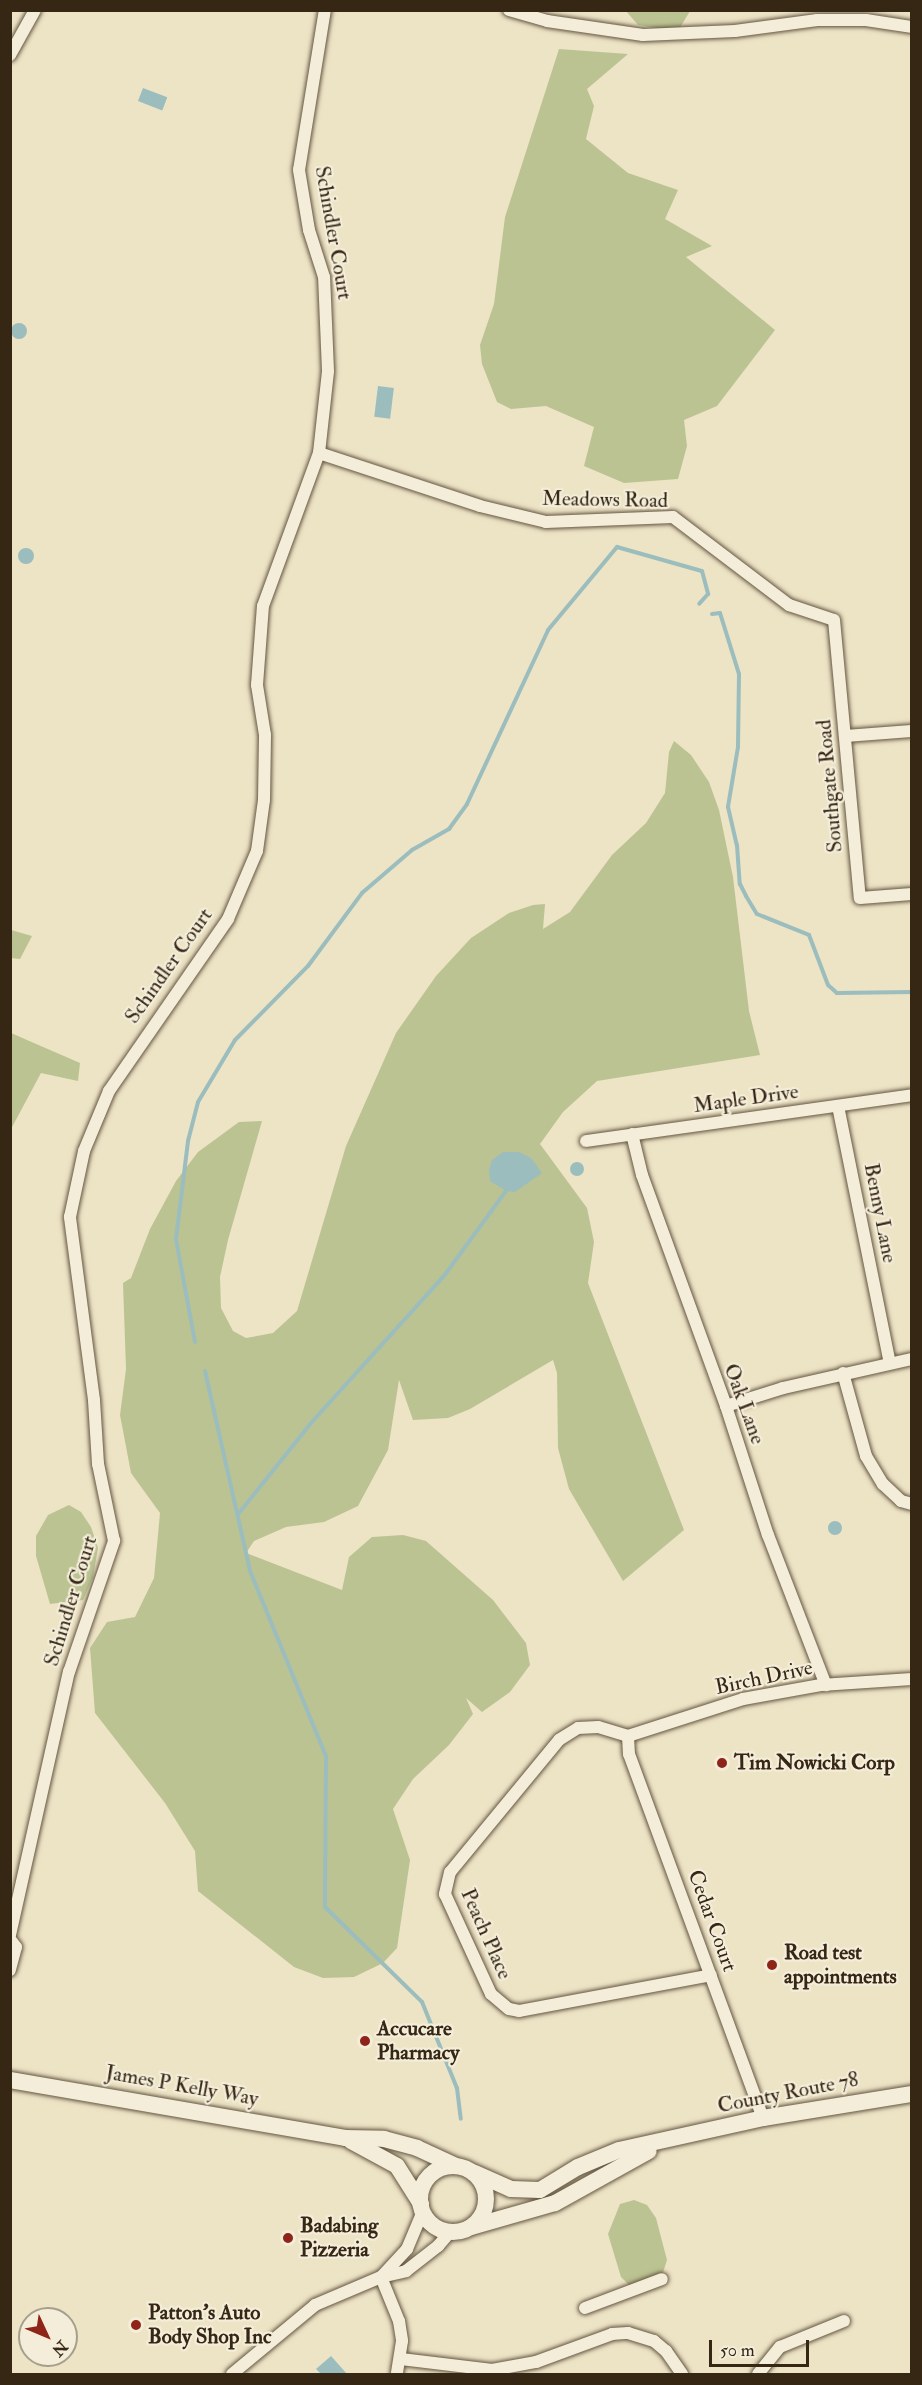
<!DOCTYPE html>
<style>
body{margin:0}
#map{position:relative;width:922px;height:2385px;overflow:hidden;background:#ede3c5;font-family:"IM FELL Double Pica",serif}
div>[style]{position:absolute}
.green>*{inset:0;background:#bcc392}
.water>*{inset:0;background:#9bbdbd;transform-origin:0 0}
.round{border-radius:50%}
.stream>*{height:4px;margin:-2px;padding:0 2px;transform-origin:2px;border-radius:2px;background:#9bbdbd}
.roads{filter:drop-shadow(0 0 2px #645641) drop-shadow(0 0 2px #645641)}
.street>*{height:12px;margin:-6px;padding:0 6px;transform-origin:6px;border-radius:6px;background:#f3edd9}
.secondary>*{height:16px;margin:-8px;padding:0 8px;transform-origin:8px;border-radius:8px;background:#f3edd9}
.secondary>.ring{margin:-8px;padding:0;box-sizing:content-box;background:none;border:16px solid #f3edd9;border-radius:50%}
.dots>*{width:16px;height:16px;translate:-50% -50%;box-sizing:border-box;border:3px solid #f3edd9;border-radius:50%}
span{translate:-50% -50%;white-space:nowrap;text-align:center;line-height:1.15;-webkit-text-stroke:4.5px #f3edd9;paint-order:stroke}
.street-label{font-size:21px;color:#362715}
.poi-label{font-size:21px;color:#362715;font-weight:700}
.left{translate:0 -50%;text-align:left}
.frame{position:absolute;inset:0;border:12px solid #362715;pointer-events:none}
.north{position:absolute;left:18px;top:2307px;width:60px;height:60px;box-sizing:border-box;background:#f3edd9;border:2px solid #a79e8b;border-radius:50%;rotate:134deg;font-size:16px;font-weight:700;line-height:24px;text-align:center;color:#362715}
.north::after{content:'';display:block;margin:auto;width:21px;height:27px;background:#8f2418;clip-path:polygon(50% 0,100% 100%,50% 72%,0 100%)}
.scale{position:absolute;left:709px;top:2340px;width:100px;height:27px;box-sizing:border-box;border:3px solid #362715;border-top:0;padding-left:8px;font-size:18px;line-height:21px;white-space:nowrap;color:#362715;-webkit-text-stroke:4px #f3edd9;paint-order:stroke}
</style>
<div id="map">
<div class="green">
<i style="clip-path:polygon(626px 11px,690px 11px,678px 31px,638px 25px)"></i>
<i style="clip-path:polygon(559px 49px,628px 54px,587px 89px,594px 106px,586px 139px,628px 173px,678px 190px,665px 219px,712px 246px,686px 257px,775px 330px,717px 406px,684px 420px,687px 446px,678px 479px,624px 483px,584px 466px,594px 427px,546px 406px,511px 409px,497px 402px,482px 364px,480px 345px,494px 304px,505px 217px)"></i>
<i style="clip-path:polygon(674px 741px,691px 755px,709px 782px,719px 810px,733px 877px,749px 1011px,760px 1055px,597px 1081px,563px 1112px,540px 1144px,587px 1208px,594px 1242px,588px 1283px,684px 1530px,623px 1581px,569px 1489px,558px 1448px,557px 1373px,553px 1360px,470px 1409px,448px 1418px,413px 1420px,399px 1380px,388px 1450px,358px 1506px,324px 1522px,286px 1527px,254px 1541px,246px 1553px,342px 1590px,349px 1557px,372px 1537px,403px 1535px,426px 1541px,493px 1600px,526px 1643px,530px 1665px,510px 1692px,482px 1712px,466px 1698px,473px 1714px,449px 1745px,413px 1779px,393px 1809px,410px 1860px,397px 1948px,383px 1963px,354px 1977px,323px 1978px,294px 1967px,198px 1891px,195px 1851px,165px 1803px,95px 1713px,90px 1648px,107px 1622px,135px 1617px,154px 1578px,160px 1513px,131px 1473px,120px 1415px,126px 1369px,123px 1283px,131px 1278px,150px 1229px,176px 1181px,198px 1152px,239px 1122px,262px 1121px,228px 1240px,220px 1277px,221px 1308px,233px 1331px,246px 1338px,273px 1333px,297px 1311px,346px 1146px,396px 1033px,436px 976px,471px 938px,509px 913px,533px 905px,545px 904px,543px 929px,570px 912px,612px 855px,646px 823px,665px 793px,669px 752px)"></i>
<i style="clip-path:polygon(11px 930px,32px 936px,20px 959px,11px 958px)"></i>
<i style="clip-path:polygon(11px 1033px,80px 1063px,78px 1081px,41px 1073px,11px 1129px)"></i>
<i style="clip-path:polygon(69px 1505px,81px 1512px,91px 1527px,98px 1548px,93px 1577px,83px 1600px,50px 1604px,36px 1556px,36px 1536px,48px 1515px)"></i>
<i style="clip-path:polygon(634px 2200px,647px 2205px,656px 2218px,667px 2260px,660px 2282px,631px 2287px,621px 2277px,608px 2234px,620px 2204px)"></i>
</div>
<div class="water">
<i style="left:143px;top:88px;width:26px;height:14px;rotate:21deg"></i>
<i class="round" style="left:11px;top:323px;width:16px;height:16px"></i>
<i style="left:378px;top:386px;width:16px;height:31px;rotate:7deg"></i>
<i class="round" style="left:18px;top:548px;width:16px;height:16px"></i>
<i style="clip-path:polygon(503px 1152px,519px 1152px,531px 1158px,542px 1173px,515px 1192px,506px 1191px,490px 1181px,489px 1170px,492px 1160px)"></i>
<i class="round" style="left:570px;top:1162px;width:14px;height:14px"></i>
<i class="round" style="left:828px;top:1521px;width:14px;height:14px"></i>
<i style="clip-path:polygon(331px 2356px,347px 2374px,321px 2374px,316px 2369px)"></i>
</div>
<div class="stream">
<i style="left:712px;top:614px;width:8px;rotate:-7deg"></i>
<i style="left:720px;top:613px;width:64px;rotate:72.7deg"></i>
<i style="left:739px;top:674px;width:73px;rotate:90.8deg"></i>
<i style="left:738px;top:747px;width:61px;rotate:99.5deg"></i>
<i style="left:728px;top:807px;width:39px;rotate:77deg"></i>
<i style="left:737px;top:845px;width:39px;rotate:86deg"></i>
<i style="left:740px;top:884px;width:13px;rotate:63deg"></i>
<i style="left:746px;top:896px;width:21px;rotate:59deg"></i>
<i style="left:757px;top:914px;width:56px;rotate:22deg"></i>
<i style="left:809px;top:935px;width:53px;rotate:69.2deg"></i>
<i style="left:828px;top:985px;width:12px;rotate:42deg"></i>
<i style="left:837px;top:993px;width:75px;rotate:-0.8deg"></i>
<i style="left:195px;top:1342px;width:105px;rotate:-100.5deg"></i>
<i style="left:176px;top:1239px;width:99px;rotate:-83deg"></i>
<i style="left:188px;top:1141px;width:40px;rotate:-75.6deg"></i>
<i style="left:198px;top:1102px;width:72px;rotate:-59.2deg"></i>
<i style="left:235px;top:1040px;width:104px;rotate:-45.4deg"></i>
<i style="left:308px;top:966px;width:91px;rotate:-53.5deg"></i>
<i style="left:362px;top:893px;width:66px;rotate:-40.7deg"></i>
<i style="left:412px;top:850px;width:43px;rotate:-29.6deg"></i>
<i style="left:449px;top:829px;width:31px;rotate:-54deg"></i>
<i style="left:467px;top:804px;width:192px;rotate:-65deg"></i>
<i style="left:548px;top:630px;width:108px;rotate:-50.3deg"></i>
<i style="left:617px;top:547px;width:88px;rotate:15.8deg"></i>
<i style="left:702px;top:571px;width:24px;rotate:75deg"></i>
<i style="left:708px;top:594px;width:13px;rotate:132deg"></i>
<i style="left:205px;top:1371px;width:205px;rotate:77.3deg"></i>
<i style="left:250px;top:1571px;width:200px;rotate:67.7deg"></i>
<i style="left:326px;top:1756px;width:151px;rotate:90.4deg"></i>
<i style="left:325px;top:1907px;width:136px;rotate:44.4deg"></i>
<i style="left:422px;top:2002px;width:93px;rotate:67.9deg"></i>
<i style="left:457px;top:2088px;width:31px;rotate:83deg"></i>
<i style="left:239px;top:1513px;width:115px;rotate:-51.3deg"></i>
<i style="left:311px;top:1423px;width:198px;rotate:-47.9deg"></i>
<i style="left:444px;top:1276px;width:105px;rotate:-53.9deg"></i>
</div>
<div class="roads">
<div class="street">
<i style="left:509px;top:10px;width:40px;rotate:16deg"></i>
<i style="left:547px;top:21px;width:97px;rotate:8.3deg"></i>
<i style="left:643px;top:35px;width:92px;rotate:-2.5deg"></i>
<i style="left:735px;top:31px;width:83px;rotate:-7.6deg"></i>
<i style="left:817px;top:20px;width:49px"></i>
<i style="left:866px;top:20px;width:47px;rotate:8.7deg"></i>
<i style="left:10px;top:55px;width:51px;rotate:-60.9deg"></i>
<i style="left:319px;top:453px;width:169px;rotate:18.2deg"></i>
<i style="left:480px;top:506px;width:68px;rotate:13.6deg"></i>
<i style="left:546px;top:522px;width:127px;rotate:-2.3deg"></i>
<i style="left:673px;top:517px;width:146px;rotate:37.2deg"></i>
<i style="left:789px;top:605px;width:47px;rotate:18.4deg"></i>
<i style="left:834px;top:620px;width:279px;rotate:84.7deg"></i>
<i style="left:860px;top:898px;width:52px;rotate:-4.4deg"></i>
<i style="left:845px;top:736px;width:67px;rotate:-4.3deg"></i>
<i style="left:838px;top:1106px;width:262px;rotate:78.6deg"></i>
<i style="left:632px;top:1134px;width:42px;rotate:76.3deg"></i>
<i style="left:642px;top:1175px;width:246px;rotate:70deg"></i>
<i style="left:726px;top:1406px;width:136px;rotate:72deg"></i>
<i style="left:768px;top:1535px;width:161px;rotate:68.9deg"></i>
<i style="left:586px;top:1141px;width:329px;rotate:-8deg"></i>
<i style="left:843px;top:1373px;width:86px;rotate:74.5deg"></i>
<i style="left:866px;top:1456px;width:33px;rotate:59deg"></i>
<i style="left:883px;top:1484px;width:25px;rotate:43deg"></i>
<i style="left:901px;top:1501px;width:11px;rotate:15deg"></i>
<i style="left:726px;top:1406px;width:60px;rotate:-17.5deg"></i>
<i style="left:783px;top:1388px;width:132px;rotate:-12.7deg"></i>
<i style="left:628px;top:1736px;width:31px;rotate:-163deg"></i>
<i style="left:598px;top:1727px;width:20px;rotate:177deg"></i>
<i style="left:578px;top:1728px;width:22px;rotate:148deg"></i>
<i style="left:559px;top:1740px;width:171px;rotate:129.5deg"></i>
<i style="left:450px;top:1872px;width:23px;rotate:103deg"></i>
<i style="left:445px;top:1894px;width:110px;rotate:65.3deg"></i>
<i style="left:491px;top:1994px;width:23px;rotate:40deg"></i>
<i style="left:509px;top:2009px;width:10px;rotate:11deg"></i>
<i style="left:519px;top:2011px;width:195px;rotate:-10.6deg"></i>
<i style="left:628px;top:1736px;width:18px;rotate:87deg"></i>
<i style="left:629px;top:1754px;width:388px;rotate:69.8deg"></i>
<i style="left:628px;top:1736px;width:121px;rotate:-17.8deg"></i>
<i style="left:743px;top:1699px;width:79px;rotate:-10.2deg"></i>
<i style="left:821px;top:1685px;width:91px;rotate:-3.8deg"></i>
<i style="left:10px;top:1935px;width:270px;rotate:-77.4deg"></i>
<i style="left:69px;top:1672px;width:139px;rotate:-71deg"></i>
<i style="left:114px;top:1541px;width:79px;rotate:-101.7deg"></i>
<i style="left:98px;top:1464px;width:64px;rotate:-93.6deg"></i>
<i style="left:94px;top:1400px;width:185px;rotate:-97.5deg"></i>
<i style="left:70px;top:1217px;width:67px;rotate:-78deg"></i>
<i style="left:84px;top:1151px;width:65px;rotate:-67.4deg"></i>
<i style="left:109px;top:1091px;width:209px;rotate:-55.3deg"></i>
<i style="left:228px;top:919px;width:74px;rotate:-66.9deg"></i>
<i style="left:257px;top:851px;width:51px;rotate:-82.2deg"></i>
<i style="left:264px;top:800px;width:65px;rotate:-89.1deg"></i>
<i style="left:265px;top:735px;width:51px;rotate:-99.1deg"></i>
<i style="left:257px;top:685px;width:79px;rotate:-85.7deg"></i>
<i style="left:263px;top:606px;width:163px;rotate:-69.9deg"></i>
<i style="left:319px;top:453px;width:82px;rotate:-83.7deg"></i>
<i style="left:328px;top:371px;width:94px;rotate:-92.4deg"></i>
<i style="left:324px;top:277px;width:49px;rotate:-107.7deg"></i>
<i style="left:309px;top:230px;width:61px;rotate:-99.5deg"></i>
<i style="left:299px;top:170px;width:162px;rotate:-80.8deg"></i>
<i style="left:10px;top:1939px;width:10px;rotate:53deg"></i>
<i style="left:16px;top:1947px;width:24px;rotate:105deg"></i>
<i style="left:382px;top:2276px;width:37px;rotate:-47deg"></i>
<i style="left:407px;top:2249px;width:41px;rotate:-67.2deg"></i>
<i style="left:381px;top:2277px;width:48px;rotate:67.8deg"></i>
<i style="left:399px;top:2321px;width:20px;rotate:81deg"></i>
<i style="left:402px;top:2341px;width:33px;rotate:99deg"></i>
<i style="left:585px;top:2308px;width:82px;rotate:-20.6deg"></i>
<i style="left:401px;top:2359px;width:92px;rotate:6.9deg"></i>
<i style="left:492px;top:2370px;width:45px;rotate:-10.3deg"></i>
<i style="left:536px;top:2362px;width:81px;rotate:-20.2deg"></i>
<i style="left:612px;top:2334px;width:16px;rotate:-4deg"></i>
<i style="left:628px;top:2333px;width:27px;rotate:17deg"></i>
<i style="left:654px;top:2341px;width:16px;rotate:40deg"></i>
<i style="left:666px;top:2351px;width:28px;rotate:55deg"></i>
<i style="left:232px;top:2374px;width:108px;rotate:-39.7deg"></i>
<i style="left:315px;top:2305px;width:72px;rotate:-23deg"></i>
<i style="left:381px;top:2277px;width:26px;rotate:-13deg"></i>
<i style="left:406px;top:2271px;width:41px;rotate:-38deg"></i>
<i style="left:438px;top:2246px;width:20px;rotate:-49deg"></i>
<i style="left:758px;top:2374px;width:35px;rotate:-51deg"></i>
<i style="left:780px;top:2347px;width:69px;rotate:-22.1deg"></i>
</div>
<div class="secondary">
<i style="left:10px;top:2080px;width:340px;rotate:9.8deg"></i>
<i style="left:345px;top:2138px;width:39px;rotate:1deg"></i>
<i style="left:384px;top:2139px;width:34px;rotate:15deg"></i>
<i style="left:417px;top:2148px;width:43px;rotate:24.8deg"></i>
<i style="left:351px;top:2141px;width:52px;rotate:28.5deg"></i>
<i style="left:397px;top:2166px;width:45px;rotate:57.7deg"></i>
<i class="ring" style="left:420px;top:2166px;width:50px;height:50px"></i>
<i style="left:475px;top:2173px;width:39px;rotate:24deg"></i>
<i style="left:511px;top:2189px;width:29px;rotate:2deg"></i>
<i style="left:540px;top:2190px;width:44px;rotate:-31.2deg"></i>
<i style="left:578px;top:2167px;width:44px;rotate:-22.5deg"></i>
<i style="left:619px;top:2150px;width:148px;rotate:-12.5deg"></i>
<i style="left:763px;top:2118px;width:151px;rotate:-9.2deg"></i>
<i style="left:471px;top:2227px;width:87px;rotate:-15.9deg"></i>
<i style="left:555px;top:2203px;width:107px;rotate:-29deg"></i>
</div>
</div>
<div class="dots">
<i style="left:722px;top:1763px;background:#8f2418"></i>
<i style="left:772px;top:1965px;background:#8f2418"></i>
<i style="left:365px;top:2041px;background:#8f2418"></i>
<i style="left:288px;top:2238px;background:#8f2418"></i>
<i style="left:136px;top:2325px;background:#8f2418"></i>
</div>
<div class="street-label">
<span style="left:333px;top:233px;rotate:80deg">Schindler Court</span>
<span style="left:605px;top:500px;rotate:1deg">Meadows Road</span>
<span style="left:830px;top:786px;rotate:-95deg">Southgate Road</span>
<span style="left:169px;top:966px;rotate:-55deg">Schindler Court</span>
<span style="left:746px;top:1099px;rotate:-8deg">Maple Drive</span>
<span style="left:880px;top:1213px;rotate:79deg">Benny Lane</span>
<span style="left:744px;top:1404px;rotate:70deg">Oak Lane</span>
<span style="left:71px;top:1601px;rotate:-73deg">Schindler Court</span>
<span style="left:764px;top:1678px;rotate:-12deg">Birch Drive</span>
<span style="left:712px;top:1921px;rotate:70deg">Cedar Court</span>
<span style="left:486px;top:1934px;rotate:66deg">Peach Place</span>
<span style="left:182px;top:2086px;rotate:10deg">James P Kelly Way</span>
<span style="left:788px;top:2093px;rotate:-11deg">County Route 78</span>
</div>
<div class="poi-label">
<span class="left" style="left:734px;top:1763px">Tim Nowicki Corp</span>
<span class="left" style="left:784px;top:1965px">Road test<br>appointments</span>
<span class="left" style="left:377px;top:2041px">Accucare<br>Pharmacy</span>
<span class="left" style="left:300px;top:2238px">Badabing<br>Pizzeria</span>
<span class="left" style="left:148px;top:2325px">Patton's Auto<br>Body Shop Inc</span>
</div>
<div class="frame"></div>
<div class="north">N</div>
<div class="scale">50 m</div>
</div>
